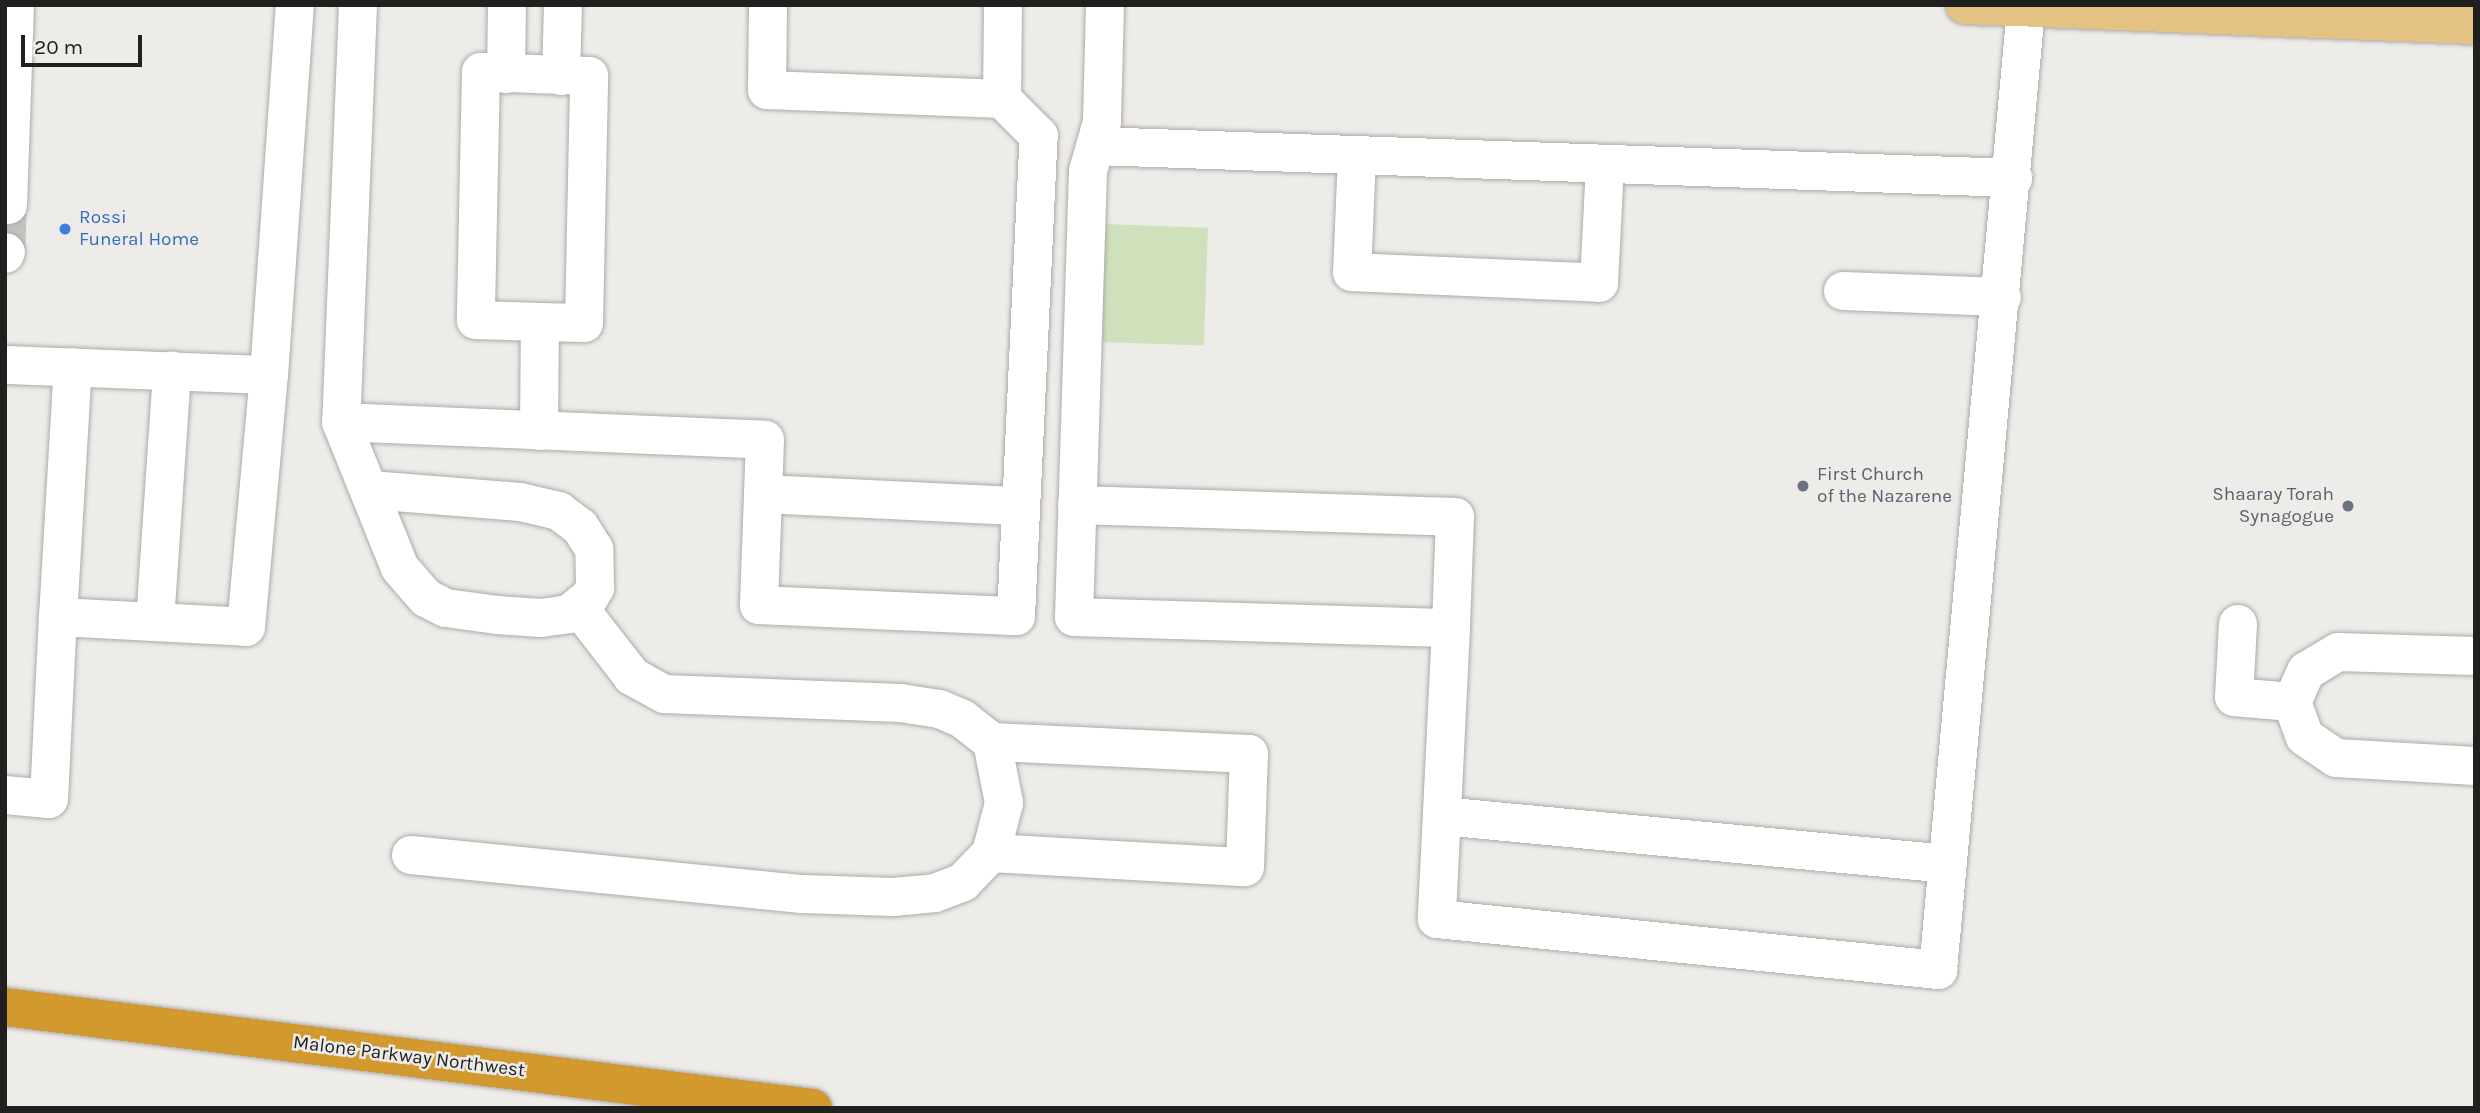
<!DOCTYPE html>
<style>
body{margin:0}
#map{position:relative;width:2480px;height:1113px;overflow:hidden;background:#eeece9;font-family:Karla,sans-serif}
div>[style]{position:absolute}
.green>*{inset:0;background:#d0e0ba;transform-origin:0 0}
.minor-tunnel>*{height:38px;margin-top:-19px;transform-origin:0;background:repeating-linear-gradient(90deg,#c5c3c1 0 38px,transparent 0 57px)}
.roads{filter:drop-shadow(0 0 2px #adaaa8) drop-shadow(0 0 2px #adaaa8)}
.minor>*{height:38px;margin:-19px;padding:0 19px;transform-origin:19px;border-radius:19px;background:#fff}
.major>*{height:38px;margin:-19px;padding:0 19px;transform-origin:19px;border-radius:19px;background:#e4c282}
.highway>*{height:38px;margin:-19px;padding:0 19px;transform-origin:19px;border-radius:19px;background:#d2992e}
.dots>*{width:19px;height:19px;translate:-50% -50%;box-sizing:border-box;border:4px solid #eeece9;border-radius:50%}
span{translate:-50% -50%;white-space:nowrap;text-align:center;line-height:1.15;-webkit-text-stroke:5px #eeece9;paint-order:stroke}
.shop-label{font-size:19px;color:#366cbe}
.left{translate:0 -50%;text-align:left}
.worship-label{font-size:19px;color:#5b616d}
.right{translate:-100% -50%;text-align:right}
.street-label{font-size:19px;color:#20201f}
.frame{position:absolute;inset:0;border:7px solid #20201f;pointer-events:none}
.scale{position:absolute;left:21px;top:35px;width:121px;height:32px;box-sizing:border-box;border:4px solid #20201f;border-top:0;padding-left:9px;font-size:21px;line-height:24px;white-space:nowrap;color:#20201f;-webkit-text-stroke:5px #eeece9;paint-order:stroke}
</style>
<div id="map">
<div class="green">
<i style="left:1104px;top:224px;width:104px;height:118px;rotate:2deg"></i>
</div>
<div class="minor-tunnel">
<i style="left:6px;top:252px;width:47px;rotate:-87.6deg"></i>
</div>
<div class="roads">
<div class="minor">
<i style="left:358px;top:5px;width:417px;rotate:92.3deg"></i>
<i style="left:341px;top:422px;width:157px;rotate:68deg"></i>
<i style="left:400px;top:568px;width:40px;rotate:49deg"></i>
<i style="left:426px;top:598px;width:22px;rotate:27deg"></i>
<i style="left:446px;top:608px;width:51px;rotate:7.8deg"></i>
<i style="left:497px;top:615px;width:44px;rotate:3.9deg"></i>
<i style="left:541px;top:618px;width:28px;rotate:-8deg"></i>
<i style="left:569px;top:614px;width:26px;rotate:-39deg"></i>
<i style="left:589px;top:598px;width:12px;rotate:-59deg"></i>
<i style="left:595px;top:588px;width:39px;rotate:-91deg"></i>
<i style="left:594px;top:549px;width:26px;rotate:-122deg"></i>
<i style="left:580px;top:527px;width:26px;rotate:-143deg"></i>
<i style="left:559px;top:511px;width:40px;rotate:-167deg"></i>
<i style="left:520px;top:502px;width:150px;rotate:-175.4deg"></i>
<i style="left:1105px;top:5px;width:117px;rotate:91.5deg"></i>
<i style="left:1102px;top:122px;width:51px;rotate:105.9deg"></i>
<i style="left:1088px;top:171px;width:446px;rotate:91.8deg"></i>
<i style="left:1074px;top:617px;width:377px;rotate:1.7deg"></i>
<i style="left:1451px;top:628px;width:291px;rotate:92.8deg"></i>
<i style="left:1437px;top:919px;width:504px;rotate:5.81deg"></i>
<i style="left:1938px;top:970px;width:965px;rotate:-84.77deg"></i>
<i style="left:506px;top:74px;width:69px;rotate:-89.2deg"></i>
<i style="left:561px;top:76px;width:71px;rotate:-88.4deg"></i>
<i style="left:1002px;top:99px;width:94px;rotate:-89.4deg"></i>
<i style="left:1096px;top:146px;width:918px;rotate:2deg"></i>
<i style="left:1357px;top:155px;width:117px;rotate:92.4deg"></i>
<i style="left:1352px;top:272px;width:247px;rotate:2.5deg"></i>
<i style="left:1599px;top:283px;width:119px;rotate:-87.1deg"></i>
<i style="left:8px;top:205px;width:200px;rotate:-88deg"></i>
<i style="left:5px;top:254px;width:2px;rotate:-63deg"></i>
<i style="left:1843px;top:291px;width:159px;rotate:2.2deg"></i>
<i style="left:5px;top:365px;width:264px;rotate:2.2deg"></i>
<i style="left:341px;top:422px;width:424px;rotate:2.4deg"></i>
<i style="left:765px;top:440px;width:165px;rotate:92.1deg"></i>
<i style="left:759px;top:605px;width:257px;rotate:2.5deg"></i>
<i style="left:1016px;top:616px;width:481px;rotate:-87.3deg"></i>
<i style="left:1039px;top:136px;width:52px;rotate:-135deg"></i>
<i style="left:1002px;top:99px;width:235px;rotate:-177.8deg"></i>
<i style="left:767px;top:90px;width:85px;rotate:-89.3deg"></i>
<i style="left:539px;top:431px;width:109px;rotate:-89.5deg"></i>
<i style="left:540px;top:322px;width:44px;rotate:1.3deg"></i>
<i style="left:584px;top:323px;width:247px;rotate:-88.8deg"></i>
<i style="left:589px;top:76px;width:108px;rotate:-177.9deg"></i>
<i style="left:481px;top:72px;width:248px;rotate:91.2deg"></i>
<i style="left:476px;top:320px;width:64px;rotate:1.8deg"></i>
<i style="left:763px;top:494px;width:258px;rotate:2.7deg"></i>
<i style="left:1077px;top:505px;width:378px;rotate:1.8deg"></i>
<i style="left:1455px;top:517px;width:111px;rotate:92.1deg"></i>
<i style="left:58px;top:617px;width:250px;rotate:-86.6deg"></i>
<i style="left:155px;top:622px;width:252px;rotate:-86.1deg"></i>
<i style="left:2238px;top:624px;width:73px;rotate:93.1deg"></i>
<i style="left:2234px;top:697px;width:58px;rotate:4.9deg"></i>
<i style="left:2475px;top:656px;width:137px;rotate:-178.3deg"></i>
<i style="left:2338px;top:652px;width:37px;rotate:149deg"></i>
<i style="left:2306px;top:671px;width:34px;rotate:114deg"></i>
<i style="left:2292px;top:702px;width:37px;rotate:70deg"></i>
<i style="left:2305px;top:737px;width:37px;rotate:34deg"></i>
<i style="left:2336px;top:758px;width:139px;rotate:3.3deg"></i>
<i style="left:5px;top:795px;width:44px;rotate:5.2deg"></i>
<i style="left:49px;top:799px;width:182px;rotate:-87.2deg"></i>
<i style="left:58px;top:617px;width:188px;rotate:3deg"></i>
<i style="left:246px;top:627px;width:253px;rotate:-84.8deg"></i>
<i style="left:269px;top:375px;width:371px;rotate:-86deg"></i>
<i style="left:1442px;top:816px;width:508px;rotate:5.42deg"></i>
<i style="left:991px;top:853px;width:52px;rotate:-75.4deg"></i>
<i style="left:1004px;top:803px;width:62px;rotate:-101.1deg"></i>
<i style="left:411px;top:855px;width:393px;rotate:5.7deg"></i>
<i style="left:802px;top:894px;width:91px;rotate:1.9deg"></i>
<i style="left:893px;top:897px;width:42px;rotate:-5.4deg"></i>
<i style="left:935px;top:893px;width:30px;rotate:-21deg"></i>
<i style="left:963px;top:882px;width:40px;rotate:-46deg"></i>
<i style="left:991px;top:853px;width:254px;rotate:3.2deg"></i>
<i style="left:1245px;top:867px;width:113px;rotate:-88deg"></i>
<i style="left:1249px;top:754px;width:257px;rotate:-177.3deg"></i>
<i style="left:992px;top:742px;width:37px;rotate:-142deg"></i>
<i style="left:963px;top:719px;width:26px;rotate:-157deg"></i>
<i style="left:939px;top:709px;width:39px;rotate:-171deg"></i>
<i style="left:900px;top:703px;width:236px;rotate:-177.8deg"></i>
<i style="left:664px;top:694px;width:37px;rotate:-151deg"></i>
<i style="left:632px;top:676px;width:86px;rotate:-127.9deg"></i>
</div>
<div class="major">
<i style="left:1965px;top:5px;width:510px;rotate:2.25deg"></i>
</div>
<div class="highway">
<i style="left:5px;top:1007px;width:814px;rotate:7.13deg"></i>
</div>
</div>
<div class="dots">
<i style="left:65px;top:229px;background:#3f7fe0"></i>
<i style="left:1803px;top:486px;background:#6b7280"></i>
<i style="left:2348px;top:506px;background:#6b7280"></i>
</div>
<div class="shop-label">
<span class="left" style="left:79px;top:229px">Rossi<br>Funeral Home</span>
</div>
<div class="worship-label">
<span class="left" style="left:1817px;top:486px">First Church<br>of the Nazarene</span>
<span class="right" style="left:2334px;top:506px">Shaaray Torah<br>Synagogue</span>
</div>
<div class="street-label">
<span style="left:409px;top:1057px;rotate:7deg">Malone Parkway Northwest</span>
</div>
<div class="frame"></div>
<div class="scale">20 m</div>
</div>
